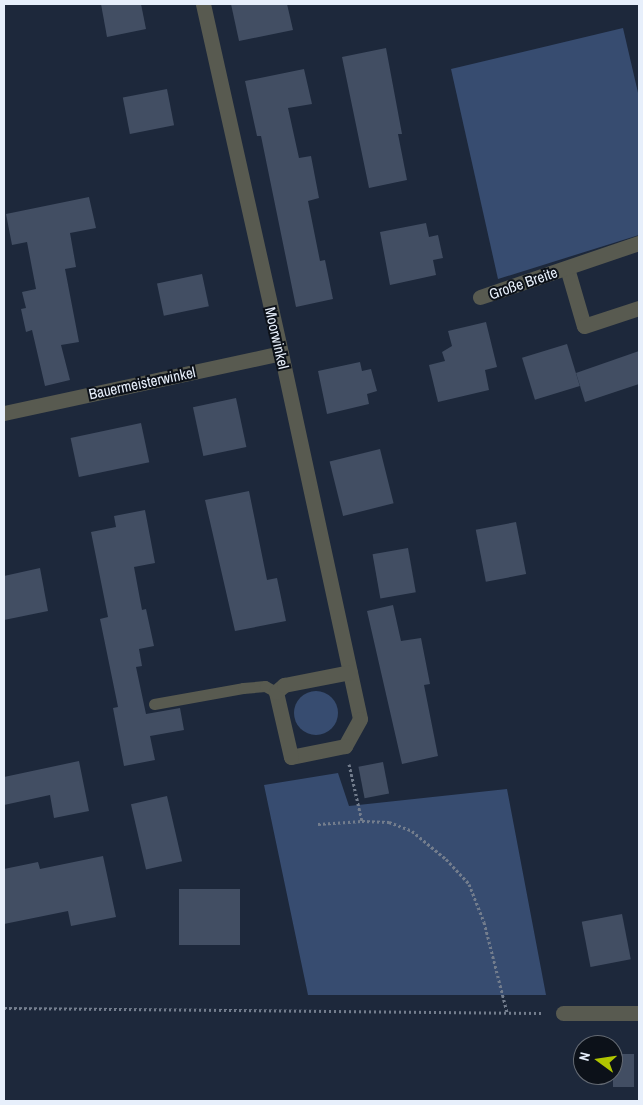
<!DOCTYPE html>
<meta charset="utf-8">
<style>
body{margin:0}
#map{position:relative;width:643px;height:1105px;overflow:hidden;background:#1d283b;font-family:"Archivo Narrow",sans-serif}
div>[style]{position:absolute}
.green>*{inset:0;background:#374c70}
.round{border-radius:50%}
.building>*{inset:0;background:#424e63;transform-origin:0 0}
.path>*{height:3px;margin-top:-1.5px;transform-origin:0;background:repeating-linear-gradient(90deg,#737d8d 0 2.5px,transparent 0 5px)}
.lane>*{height:11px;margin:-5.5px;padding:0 5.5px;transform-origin:5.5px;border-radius:5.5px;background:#585a50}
.street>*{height:15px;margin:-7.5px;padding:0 7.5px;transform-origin:7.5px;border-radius:7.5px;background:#585a50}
span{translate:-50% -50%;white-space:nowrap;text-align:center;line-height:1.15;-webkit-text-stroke:4px #0c1119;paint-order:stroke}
.street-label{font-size:15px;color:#e7effb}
.frame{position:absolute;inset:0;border:5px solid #e7effb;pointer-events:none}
.north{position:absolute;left:573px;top:1035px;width:50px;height:50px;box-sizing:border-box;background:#0c1119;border:1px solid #646a73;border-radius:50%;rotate:284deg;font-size:14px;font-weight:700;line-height:20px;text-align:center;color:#e7effb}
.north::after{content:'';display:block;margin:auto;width:18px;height:22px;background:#b0c500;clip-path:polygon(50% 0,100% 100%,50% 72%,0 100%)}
</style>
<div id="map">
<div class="green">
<i style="clip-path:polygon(623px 28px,639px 97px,639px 235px,498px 279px,451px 69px)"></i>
<i class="round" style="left:294px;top:691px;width:44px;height:44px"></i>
<i style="clip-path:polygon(338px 773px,349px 806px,507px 789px,546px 995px,308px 995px,264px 785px)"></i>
</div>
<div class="building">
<i style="clip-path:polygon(101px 4px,141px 4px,146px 29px,107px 37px)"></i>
<i style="clip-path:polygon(231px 4px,287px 4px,293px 30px,239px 41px)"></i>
<i style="clip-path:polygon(386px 48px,402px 134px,398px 134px,407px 180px,369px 188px,342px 57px)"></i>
<i style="clip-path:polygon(304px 69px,312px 104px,288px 108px,299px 158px,311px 156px,319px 198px,308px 201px,320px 261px,325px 260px,333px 299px,296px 307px,261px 136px,257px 136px,245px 81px)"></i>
<i style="left:167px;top:89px;width:37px;height:45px;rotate:79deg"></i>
<i style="clip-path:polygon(89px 197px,96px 228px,70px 233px,76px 267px,65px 269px,79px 342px,61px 345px,70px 380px,45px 386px,32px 330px,26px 332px,21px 309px,26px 308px,22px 292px,36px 289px,27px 242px,12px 245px,6px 214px)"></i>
<i style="clip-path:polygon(426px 223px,429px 237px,438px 235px,443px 258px,433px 260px,436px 275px,390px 285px,380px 232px)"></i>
<i style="left:202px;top:274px;width:33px;height:46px;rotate:78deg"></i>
<i style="clip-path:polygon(486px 322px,497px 367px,485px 370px,489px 390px,438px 402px,429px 365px,445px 361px,442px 352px,452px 346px,448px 331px)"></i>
<i style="left:567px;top:344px;width:44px;height:47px;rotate:73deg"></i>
<i style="clip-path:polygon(639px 351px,639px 384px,585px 402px,576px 373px)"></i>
<i style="clip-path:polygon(360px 362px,362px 371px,371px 369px,377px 391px,367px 394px,369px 404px,327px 414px,318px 371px)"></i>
<i style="left:236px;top:398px;width:50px;height:44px;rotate:78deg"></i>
<i style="left:141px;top:423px;width:40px;height:72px;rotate:78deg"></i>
<i style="left:380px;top:449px;width:56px;height:52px;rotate:76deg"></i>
<i style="clip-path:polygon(249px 491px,267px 580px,277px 578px,286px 621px,235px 631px,205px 500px)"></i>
<i style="clip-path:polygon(145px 510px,155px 563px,134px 567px,142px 610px,146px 609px,154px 646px,139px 649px,142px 666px,136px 667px,146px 714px,180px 708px,184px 730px,150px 736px,155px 760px,124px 766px,113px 708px,118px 707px,100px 619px,108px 617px,91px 532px,116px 527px,114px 516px)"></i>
<i style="left:516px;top:522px;width:53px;height:41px;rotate:79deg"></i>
<i style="left:408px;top:548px;width:45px;height:36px;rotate:80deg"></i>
<i style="clip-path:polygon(40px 568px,48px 611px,4px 620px,4px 576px)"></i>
<i style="clip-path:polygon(393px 605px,401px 641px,421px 638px,430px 684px,424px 685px,438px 756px,402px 764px,367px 611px)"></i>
<i style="clip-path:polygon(79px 761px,89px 811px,54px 818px,50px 795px,4px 805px,4px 777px)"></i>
<i style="left:383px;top:762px;width:32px;height:25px;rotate:79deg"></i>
<i style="left:167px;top:796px;width:67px;height:37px;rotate:77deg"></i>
<i style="clip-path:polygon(103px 856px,116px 917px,71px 926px,68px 911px,4px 924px,4px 869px,38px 862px,40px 869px)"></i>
<i style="left:179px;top:889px;width:61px;height:56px"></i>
<i style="left:622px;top:914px;width:46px;height:41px;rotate:79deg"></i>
<i style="left:613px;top:1054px;width:21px;height:33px"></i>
</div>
<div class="path">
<i style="left:349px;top:764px;width:58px;rotate:77.2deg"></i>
<i style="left:362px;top:821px;width:27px;rotate:2deg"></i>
<i style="left:389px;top:822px;width:25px;rotate:21deg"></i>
<i style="left:412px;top:831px;width:44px;rotate:39.5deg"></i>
<i style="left:446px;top:859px;width:34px;rotate:47deg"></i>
<i style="left:469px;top:884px;width:41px;rotate:68.5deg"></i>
<i style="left:484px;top:922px;width:93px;rotate:75.7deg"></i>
<i style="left:318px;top:824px;width:44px;rotate:-3.9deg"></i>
<i style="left:4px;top:1008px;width:539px;rotate:0.53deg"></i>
</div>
<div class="lane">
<i style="left:154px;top:704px;width:90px;rotate:-10.2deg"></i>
<i style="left:243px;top:688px;width:22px;rotate:-5deg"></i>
<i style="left:265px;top:686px;width:13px;rotate:29deg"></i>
</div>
<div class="street">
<i style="left:203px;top:4px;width:358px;rotate:77.4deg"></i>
<i style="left:281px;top:353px;width:374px;rotate:77.8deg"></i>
<i style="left:360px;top:719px;width:31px;rotate:119deg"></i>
<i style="left:345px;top:746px;width:55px;rotate:168.5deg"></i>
<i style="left:291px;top:757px;width:67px;rotate:-103deg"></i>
<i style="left:276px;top:692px;width:11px;rotate:-41deg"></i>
<i style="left:284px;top:685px;width:67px;rotate:-11.1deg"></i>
<i style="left:567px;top:268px;width:60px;rotate:73.7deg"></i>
<i style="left:584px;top:326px;width:58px;rotate:-18.1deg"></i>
<i style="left:480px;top:297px;width:168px;rotate:-18.8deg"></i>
<i style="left:4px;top:413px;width:283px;rotate:-12.2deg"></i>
<i style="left:563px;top:1013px;width:76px"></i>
</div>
<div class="street-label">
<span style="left:523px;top:283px;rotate:-19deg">Große Breite</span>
<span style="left:277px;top:338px;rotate:77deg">Moorwinkel</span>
<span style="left:142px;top:383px;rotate:-12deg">Bauermeisterwinkel</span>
</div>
<div class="frame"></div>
<div class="north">N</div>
</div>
